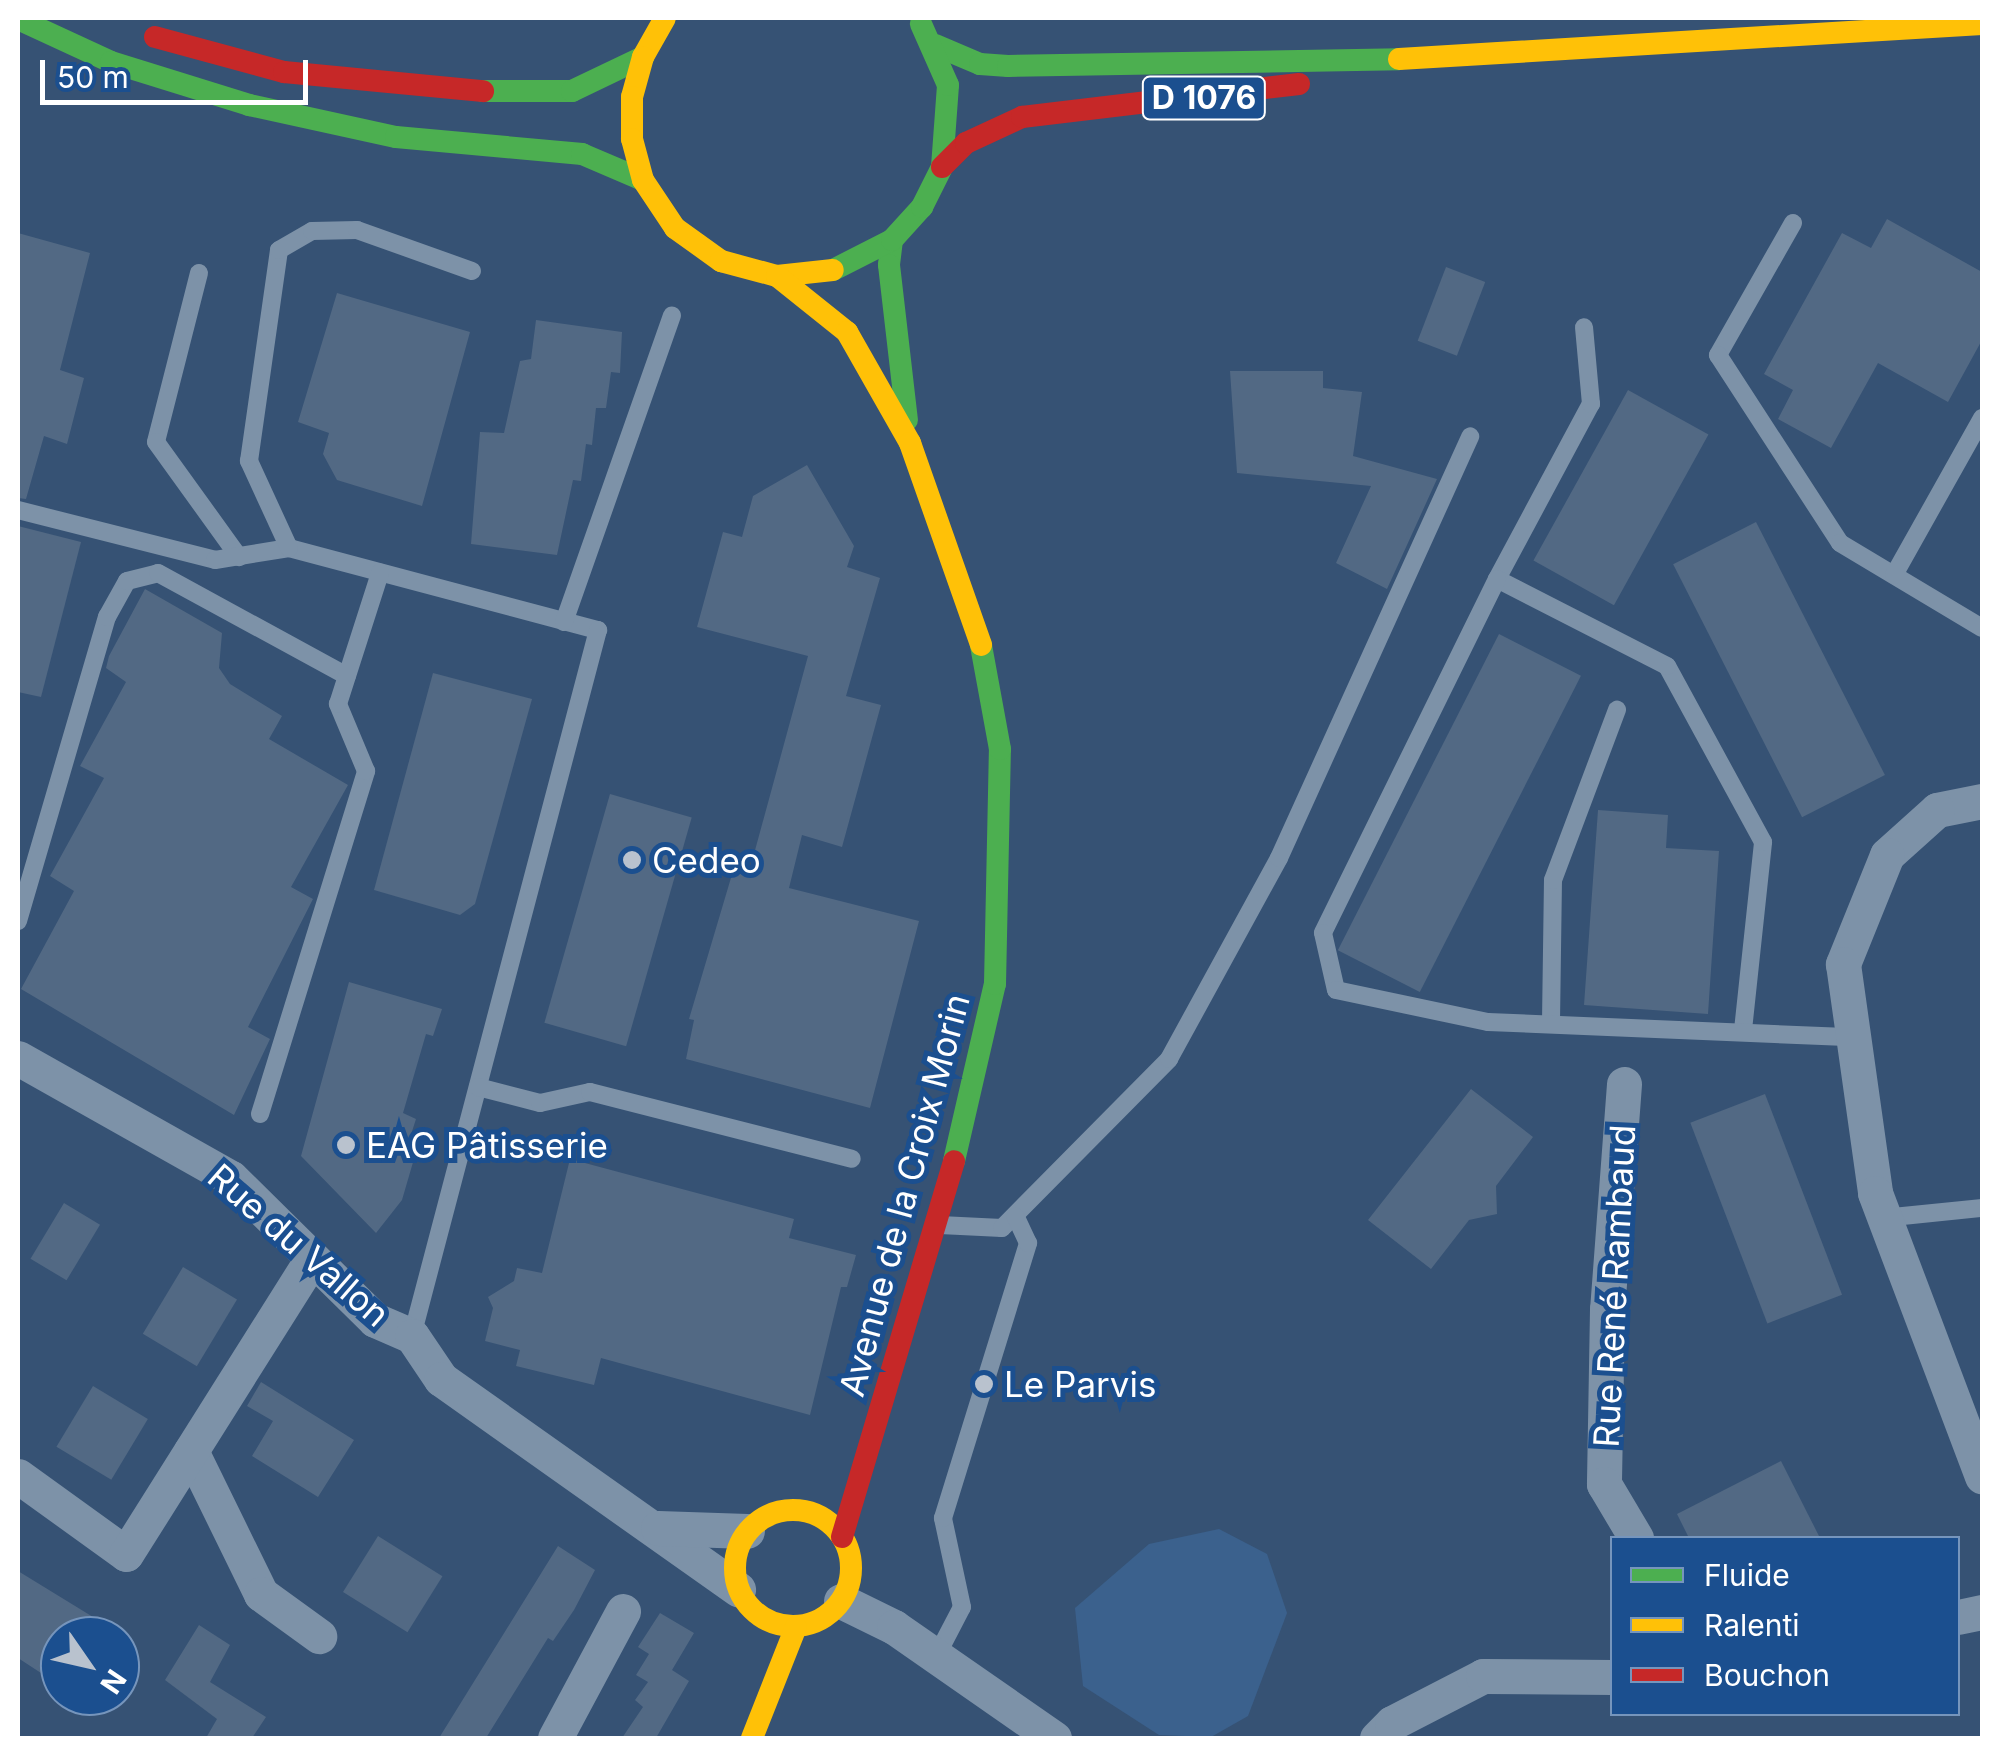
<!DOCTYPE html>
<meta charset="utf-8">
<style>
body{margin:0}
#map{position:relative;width:2000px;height:1756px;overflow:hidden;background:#365274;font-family:Inter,sans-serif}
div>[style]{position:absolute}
.water>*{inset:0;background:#3b618d}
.building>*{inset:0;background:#526984;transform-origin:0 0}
.lane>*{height:18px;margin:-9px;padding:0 9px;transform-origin:9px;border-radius:9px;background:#7d92a8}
.street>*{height:35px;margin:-17.5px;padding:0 17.5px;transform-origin:17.5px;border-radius:17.5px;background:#7d92a8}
.fast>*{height:22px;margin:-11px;padding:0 11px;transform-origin:11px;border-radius:11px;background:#4caf50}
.slow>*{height:22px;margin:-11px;padding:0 11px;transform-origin:11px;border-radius:11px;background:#ffc107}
.slow>.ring{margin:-11px;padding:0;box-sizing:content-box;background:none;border:22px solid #ffc107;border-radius:50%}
.jam>*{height:22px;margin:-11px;padding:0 11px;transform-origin:11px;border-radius:11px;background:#c62828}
.dots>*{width:28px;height:28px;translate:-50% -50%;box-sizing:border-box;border:5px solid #1b4f8f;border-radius:50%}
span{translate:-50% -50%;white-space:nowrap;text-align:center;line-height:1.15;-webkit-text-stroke:10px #1b4f8f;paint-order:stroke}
.shield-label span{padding:2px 8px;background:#1b4f8f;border:2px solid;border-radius:8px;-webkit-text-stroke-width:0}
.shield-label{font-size:32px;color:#fff;font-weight:700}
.poi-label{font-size:35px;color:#fff}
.left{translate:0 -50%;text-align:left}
.street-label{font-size:35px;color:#fff}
.frame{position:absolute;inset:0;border:20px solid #fff;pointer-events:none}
.legend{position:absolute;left:1610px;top:1536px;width:350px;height:180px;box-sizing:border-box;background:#1b4f8f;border:2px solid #7695bc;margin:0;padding:12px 18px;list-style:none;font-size:30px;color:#fff}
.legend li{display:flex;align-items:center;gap:20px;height:50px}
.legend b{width:50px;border:2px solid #7695bc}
.north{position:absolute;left:40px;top:1616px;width:100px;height:100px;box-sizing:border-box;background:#1b4f8f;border:2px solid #7695bc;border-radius:50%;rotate:124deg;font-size:28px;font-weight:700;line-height:40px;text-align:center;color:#fff}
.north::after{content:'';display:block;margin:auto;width:35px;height:45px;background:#b9c2ce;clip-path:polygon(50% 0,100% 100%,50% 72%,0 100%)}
.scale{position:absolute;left:40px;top:60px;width:268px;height:45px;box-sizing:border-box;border:5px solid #fff;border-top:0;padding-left:12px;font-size:30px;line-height:35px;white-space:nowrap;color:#fff;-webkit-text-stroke:8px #1b4f8f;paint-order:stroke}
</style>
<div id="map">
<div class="water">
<i style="clip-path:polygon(1219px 1529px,1267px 1554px,1287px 1613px,1248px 1716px,1211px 1737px,1159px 1735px,1083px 1686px,1075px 1608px,1149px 1544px)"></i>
</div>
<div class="building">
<i style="clip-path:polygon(1887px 219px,1982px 272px,1982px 340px,1948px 402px,1878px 363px,1831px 448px,1778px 419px,1793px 390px,1764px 374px,1842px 233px,1871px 248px)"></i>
<i style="clip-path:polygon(18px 233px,90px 253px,60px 370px,84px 378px,67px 444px,44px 436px,26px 499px,18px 498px)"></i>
<i style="left:1446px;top:267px;width:42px;height:79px;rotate:21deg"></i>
<i style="clip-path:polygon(337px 293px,470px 332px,422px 506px,337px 480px,323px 454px,329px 433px,298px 422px)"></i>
<i style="clip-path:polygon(536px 320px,622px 332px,620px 373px,611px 372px,606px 408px,596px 408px,592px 445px,586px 444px,581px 481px,573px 480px,557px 555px,471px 544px,480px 432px,504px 433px,520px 361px,531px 359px)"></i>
<i style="clip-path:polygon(1230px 371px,1323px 371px,1323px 388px,1362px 392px,1353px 456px,1437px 479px,1387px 589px,1336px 563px,1371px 486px,1237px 473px)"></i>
<i style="left:1628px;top:390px;width:92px;height:195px;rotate:29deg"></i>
<i style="clip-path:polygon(807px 465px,854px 546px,847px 567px,880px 578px,846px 696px,881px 705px,842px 847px,802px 835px,789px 888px,919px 921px,870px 1108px,686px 1059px,694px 1020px,689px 1019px,733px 871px,748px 876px,808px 656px,697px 627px,723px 532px,742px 537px,753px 496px)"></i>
<i style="left:1756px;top:522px;width:284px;height:93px;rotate:63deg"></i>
<i style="clip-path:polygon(18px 526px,81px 542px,41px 697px,18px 692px)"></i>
<i style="clip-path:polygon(145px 589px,222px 633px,219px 668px,230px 684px,282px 716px,269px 739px,348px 785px,291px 887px,313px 899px,248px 1027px,270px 1039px,234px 1115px,21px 989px,74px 891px,50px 876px,104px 778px,80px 766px,126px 682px,106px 668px,109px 656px)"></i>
<i style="left:1499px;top:634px;width:92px;height:355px;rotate:27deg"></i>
<i style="clip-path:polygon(433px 673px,532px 699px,475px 904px,460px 915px,374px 890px)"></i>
<i style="left:610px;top:794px;width:85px;height:238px;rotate:16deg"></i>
<i style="clip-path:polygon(1598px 810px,1668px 815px,1666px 848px,1719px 851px,1708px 1014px,1584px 1005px)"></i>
<i style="clip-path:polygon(349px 982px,442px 1009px,433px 1036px,426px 1034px,403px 1113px,416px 1119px,407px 1147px,416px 1152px,402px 1200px,376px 1233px,301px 1156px)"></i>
<i style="clip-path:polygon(1471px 1089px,1533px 1137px,1496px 1186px,1497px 1214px,1469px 1220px,1431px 1269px,1368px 1220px)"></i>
<i style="left:1765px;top:1094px;width:215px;height:80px;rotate:69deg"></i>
<i style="clip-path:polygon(570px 1159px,794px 1219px,789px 1238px,856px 1255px,847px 1287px,841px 1287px,810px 1415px,601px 1358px,594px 1385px,516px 1366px,520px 1350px,485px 1341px,493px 1308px,488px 1297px,514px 1281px,517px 1268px,542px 1273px)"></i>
<i style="left:64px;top:1203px;width:42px;height:65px;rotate:31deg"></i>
<i style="left:183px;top:1267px;width:63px;height:78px;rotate:31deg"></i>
<i style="clip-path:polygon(261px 1382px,354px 1440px,318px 1497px,252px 1456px,273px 1421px,247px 1406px)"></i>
<i style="left:93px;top:1386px;width:64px;height:71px;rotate:31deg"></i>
<i style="clip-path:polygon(1781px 1461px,1820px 1538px,1689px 1538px,1677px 1514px)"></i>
<i style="left:378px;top:1536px;width:76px;height:66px;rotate:32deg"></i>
<i style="clip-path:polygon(558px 1546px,595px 1570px,574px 1610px,553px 1641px,548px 1638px,486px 1738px,439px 1738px)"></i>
<i style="clip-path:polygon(18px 1571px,124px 1636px,60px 1636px,60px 1676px,47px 1667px,41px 1673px,18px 1658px)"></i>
<i style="clip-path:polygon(660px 1613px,694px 1633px,672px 1670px,689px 1681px,656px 1738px,622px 1738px,643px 1707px,635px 1700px,648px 1682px,636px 1675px,649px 1654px,638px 1647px)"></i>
<i style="clip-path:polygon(199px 1625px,230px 1645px,210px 1682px,266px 1717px,252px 1738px,206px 1738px,217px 1719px,165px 1680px)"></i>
</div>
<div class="lane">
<i style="left:1793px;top:223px;width:152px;rotate:119.6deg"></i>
<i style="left:1718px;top:355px;width:224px;rotate:57deg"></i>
<i style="left:1840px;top:543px;width:165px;rotate:30.9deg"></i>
<i style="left:199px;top:273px;width:174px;rotate:104.3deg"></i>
<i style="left:156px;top:442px;width:142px;rotate:54.2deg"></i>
<i style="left:18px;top:510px;width:203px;rotate:14.2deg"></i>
<i style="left:215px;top:560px;width:75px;rotate:-9.2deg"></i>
<i style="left:289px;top:548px;width:320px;rotate:14.9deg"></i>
<i style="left:598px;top:630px;width:730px;rotate:104.76deg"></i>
<i style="left:289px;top:548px;width:96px;rotate:-114.7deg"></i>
<i style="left:249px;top:461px;width:213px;rotate:-81.9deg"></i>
<i style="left:279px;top:250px;width:38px;rotate:-30deg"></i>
<i style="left:312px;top:231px;width:45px;rotate:-1.3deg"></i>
<i style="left:357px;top:230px;width:122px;rotate:19.6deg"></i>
<i style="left:1894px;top:575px;width:180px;rotate:-60.7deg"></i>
<i style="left:1497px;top:579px;width:199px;rotate:-61.8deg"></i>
<i style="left:1591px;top:404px;width:77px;rotate:-95.2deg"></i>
<i style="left:564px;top:622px;width:325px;rotate:-70.6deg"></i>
<i style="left:18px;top:921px;width:317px;rotate:-73.7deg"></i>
<i style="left:107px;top:617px;width:41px;rotate:-60.9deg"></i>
<i style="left:127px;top:581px;width:32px;rotate:-14deg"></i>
<i style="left:158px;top:573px;width:215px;rotate:28.6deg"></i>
<i style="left:1551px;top:1022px;width:142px;rotate:-89.2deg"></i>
<i style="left:1553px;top:880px;width:182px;rotate:-69.4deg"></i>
<i style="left:1743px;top:1030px;width:189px;rotate:-83.9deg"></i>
<i style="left:1763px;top:842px;width:200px;rotate:-118.6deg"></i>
<i style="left:1667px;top:666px;width:191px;rotate:-152.9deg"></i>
<i style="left:1497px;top:579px;width:394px;rotate:116.2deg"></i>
<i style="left:1323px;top:933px;width:58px;rotate:77.2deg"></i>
<i style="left:1336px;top:990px;width:155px;rotate:11.9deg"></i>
<i style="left:1488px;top:1022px;width:365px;rotate:2.4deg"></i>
<i style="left:478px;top:1087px;width:64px;rotate:14.5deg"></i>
<i style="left:540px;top:1103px;width:51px;rotate:-12.4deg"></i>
<i style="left:590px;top:1092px;width:270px;rotate:14.3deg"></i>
<i style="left:260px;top:1114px;width:359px;rotate:-72.8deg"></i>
<i style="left:366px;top:771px;width:73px;rotate:-112.7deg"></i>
<i style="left:338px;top:704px;width:138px;rotate:-72.2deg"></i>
<i style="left:1883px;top:1218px;width:100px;rotate:-5.8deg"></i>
<i style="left:940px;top:1225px;width:62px;rotate:2.8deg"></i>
<i style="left:1002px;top:1228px;width:238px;rotate:-45.3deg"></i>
<i style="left:1169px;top:1059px;width:229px;rotate:-61.3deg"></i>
<i style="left:1279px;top:858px;width:463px;rotate:-65.6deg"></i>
<i style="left:937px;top:1655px;width:54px;rotate:-62.5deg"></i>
<i style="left:962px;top:1607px;width:91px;rotate:-102.1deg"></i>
<i style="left:943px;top:1518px;width:288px;rotate:-72.8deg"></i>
<i style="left:1028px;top:1243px;width:29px;rotate:-115deg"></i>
</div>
<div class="street">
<i style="left:1982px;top:801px;width:46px;rotate:168.7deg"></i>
<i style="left:1937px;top:810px;width:67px;rotate:138deg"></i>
<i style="left:1887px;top:855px;width:118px;rotate:112deg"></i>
<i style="left:1843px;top:964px;width:231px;rotate:82deg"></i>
<i style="left:1875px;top:1193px;width:303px;rotate:69.3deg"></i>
<i style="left:18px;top:1058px;width:244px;rotate:29.4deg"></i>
<i style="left:231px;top:1178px;width:202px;rotate:44.6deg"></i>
<i style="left:375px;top:1320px;width:40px;rotate:23.4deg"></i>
<i style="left:412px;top:1336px;width:52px;rotate:56deg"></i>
<i style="left:441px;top:1379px;width:364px;rotate:35.3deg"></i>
<i style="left:1624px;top:1084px;width:226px;rotate:94.3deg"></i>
<i style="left:1607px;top:1309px;width:175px;rotate:91deg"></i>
<i style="left:1604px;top:1484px;width:63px;rotate:59.3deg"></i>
<i style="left:191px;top:1451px;width:159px;rotate:63.9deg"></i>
<i style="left:261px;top:1594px;width:72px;rotate:35.9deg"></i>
<i style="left:18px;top:1476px;width:133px;rotate:35.8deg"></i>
<i style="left:126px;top:1554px;width:345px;rotate:-57.8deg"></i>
<i style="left:658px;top:1528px;width:89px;rotate:1.9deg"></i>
<i style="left:841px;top:1601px;width:59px;rotate:26.1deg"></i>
<i style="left:894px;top:1627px;width:195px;rotate:34.8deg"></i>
<i style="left:1958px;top:1617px;width:25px;rotate:-12deg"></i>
<i style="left:555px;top:1738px;width:144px;rotate:-61.8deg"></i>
<i style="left:1377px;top:1738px;width:21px;rotate:-45deg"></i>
<i style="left:1392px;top:1723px;width:102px;rotate:-27.3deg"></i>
<i style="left:1483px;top:1676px;width:129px;rotate:0.4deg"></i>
</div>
<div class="fast">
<i style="left:18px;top:19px;width:102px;rotate:24.8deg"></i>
<i style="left:111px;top:62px;width:145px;rotate:17.3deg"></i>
<i style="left:249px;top:105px;width:150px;rotate:12.3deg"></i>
<i style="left:396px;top:137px;width:187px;rotate:5.2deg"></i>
<i style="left:582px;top:154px;width:66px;rotate:23.1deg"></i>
<i style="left:935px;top:45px;width:49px;rotate:22.9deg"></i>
<i style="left:980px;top:64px;width:28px;rotate:4deg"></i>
<i style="left:1008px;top:66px;width:391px;rotate:-1deg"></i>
<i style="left:483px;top:91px;width:89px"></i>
<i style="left:572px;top:91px;width:79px;rotate:-25.6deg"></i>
<i style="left:892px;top:240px;width:25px;rotate:97deg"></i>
<i style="left:889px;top:265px;width:156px;rotate:83.4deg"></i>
<i style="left:833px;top:270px;width:66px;rotate:-27deg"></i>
<i style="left:892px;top:240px;width:45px;rotate:-47.7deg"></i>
<i style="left:922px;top:207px;width:45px;rotate:-63.4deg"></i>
<i style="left:942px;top:167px;width:82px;rotate:-85.8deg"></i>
<i style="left:948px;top:85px;width:67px;rotate:-113.9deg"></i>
<i style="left:954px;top:1161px;width:182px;rotate:-77deg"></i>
<i style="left:995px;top:984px;width:235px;rotate:-88.8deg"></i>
<i style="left:1000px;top:749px;width:106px;rotate:-100.4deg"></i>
</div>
<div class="slow">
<i style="left:665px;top:18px;width:45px;rotate:119.4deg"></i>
<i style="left:643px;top:57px;width:41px;rotate:105.4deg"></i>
<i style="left:632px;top:97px;width:42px;rotate:90deg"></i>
<i style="left:632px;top:139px;width:42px;rotate:75deg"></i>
<i style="left:643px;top:180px;width:58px;rotate:56.3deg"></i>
<i style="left:675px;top:228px;width:57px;rotate:35.7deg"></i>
<i style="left:721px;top:261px;width:58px;rotate:15deg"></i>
<i style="left:777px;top:276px;width:56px;rotate:-6.1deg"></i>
<i style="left:1399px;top:59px;width:584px;rotate:-3.44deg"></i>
<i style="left:777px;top:276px;width:90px;rotate:38.7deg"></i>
<i style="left:847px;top:332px;width:128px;rotate:60.4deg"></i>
<i style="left:910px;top:443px;width:214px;rotate:70.6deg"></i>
<i class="ring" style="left:735px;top:1510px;width:94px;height:94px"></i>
<i style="left:752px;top:1738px;width:119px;rotate:-68.4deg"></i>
</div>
<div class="jam">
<i style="left:155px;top:37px;width:134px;rotate:15.2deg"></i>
<i style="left:284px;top:72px;width:200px;rotate:5.5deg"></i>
<i style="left:942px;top:167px;width:34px;rotate:-45deg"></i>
<i style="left:966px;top:143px;width:62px;rotate:-24.9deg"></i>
<i style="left:1022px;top:117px;width:279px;rotate:-6.8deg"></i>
<i style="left:842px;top:1537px;width:392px;rotate:-73.4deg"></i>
</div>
<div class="dots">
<i style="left:632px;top:860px;background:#b9c2ce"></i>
<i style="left:346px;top:1145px;background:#b9c2ce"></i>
<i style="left:984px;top:1384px;background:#b9c2ce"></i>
</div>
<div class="shield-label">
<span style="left:1204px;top:98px">D 1076</span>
</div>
<div class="poi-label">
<span class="left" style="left:652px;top:860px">Cedeo</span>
<span class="left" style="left:366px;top:1145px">EAG Pâtisserie</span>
<span class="left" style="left:1004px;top:1384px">Le Parvis</span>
</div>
<div class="street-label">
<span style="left:904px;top:1195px;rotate:-75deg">Avenue de la Croix Morin</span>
<span style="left:299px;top:1245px;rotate:41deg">Rue du Vallon</span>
<span style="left:1614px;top:1286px;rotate:-87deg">Rue René Rambaud</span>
</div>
<div class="frame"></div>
<ul class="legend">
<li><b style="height:12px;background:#4caf50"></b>Fluide</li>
<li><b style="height:12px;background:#ffc107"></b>Ralenti</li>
<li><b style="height:12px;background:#c62828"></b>Bouchon</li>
</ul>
<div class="north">N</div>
<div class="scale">50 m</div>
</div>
